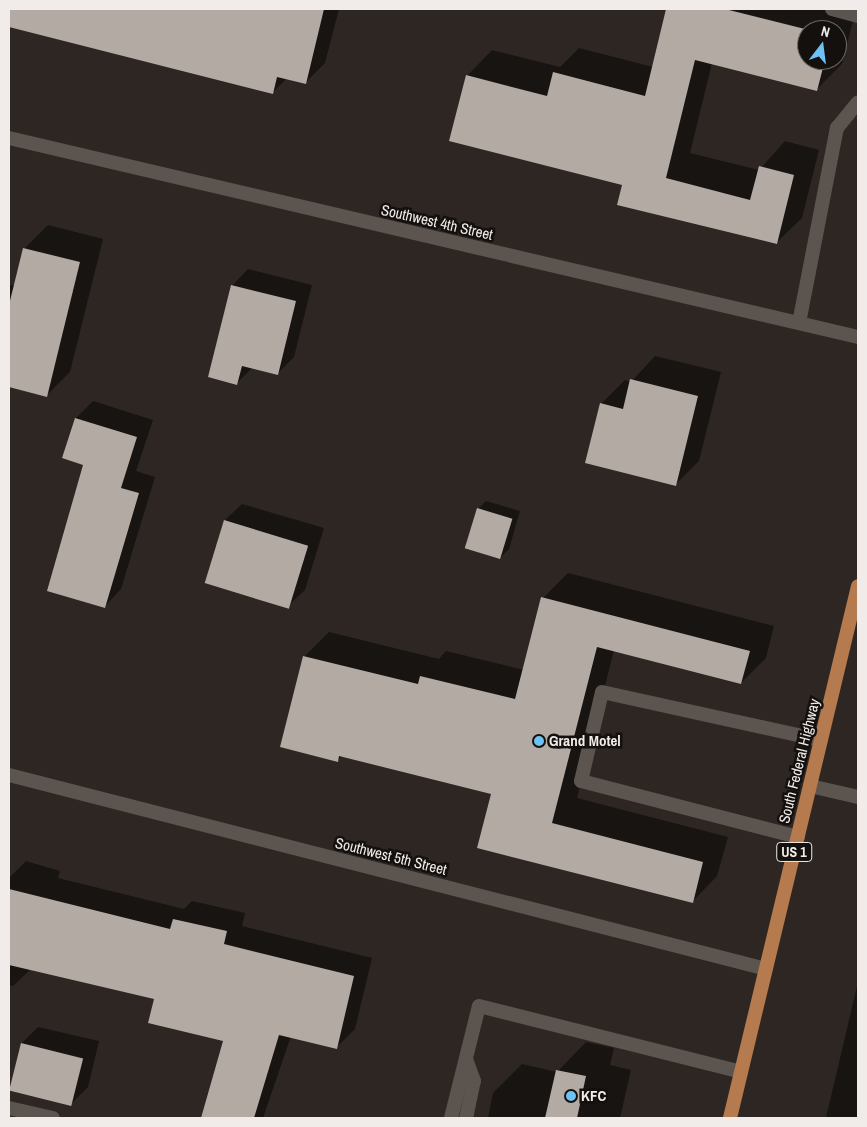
<!DOCTYPE html>
<style>
body{margin:0}
#map{position:relative;width:867px;height:1127px;overflow:hidden;background:#2d2622;font-family:"Archivo Narrow",sans-serif}
div>[style]{position:absolute}
.shadow>*{inset:0;background:#0007}
.building>*{inset:0;background:#b3aaa4;transform-origin:0 0}
.service>*{height:14px;margin:-7px;padding:0 7px;transform-origin:7px;border-radius:7px;background:#5c544f}
.minor>*{height:14px;margin:-7px;padding:0 7px;transform-origin:7px;border-radius:7px;background:#5c544f}
.primary>*{height:14px;margin:-7px;padding:0 7px;transform-origin:7px;border-radius:7px;background:#b57a4d}
.dots>*{width:14px;height:14px;translate:-50% -50%;box-sizing:border-box;border:2px solid #13100e;border-radius:50%}
span{translate:-50% -50%;white-space:nowrap;text-align:center;line-height:1.15;-webkit-text-stroke:5px #13100e;paint-order:stroke}
.shield-label span{padding:1px 4px;background:#13100e;border:1px solid;border-radius:4px;-webkit-text-stroke-width:0}
.shield-label{font-size:14px;color:#f1ece9;font-weight:700}
.street-label{font-size:15px;color:#f1ece9}
.poi-label{font-size:15px;color:#f1ece9;font-weight:700}
.left{translate:0 -50%;text-align:left}
.frame{position:absolute;inset:0;border:10px solid #f1ece9;pointer-events:none}
.north{position:absolute;left:797px;top:20px;width:50px;height:50px;box-sizing:border-box;background:#13100e;border:1px solid #6c6866;border-radius:50%;rotate:15deg;font-size:14px;font-weight:700;line-height:20px;text-align:center;color:#f1ece9}
.north::after{content:'';display:block;margin:auto;width:18px;height:22px;background:#6ec2f3;clip-path:polygon(50% 0,100% 100%,50% 72%,0 100%)}
</style>
<div id="map">
<div class="shadow">
<i style="clip-path:polygon(9px 9px,339px 9px,325px 63px,305px 83px,287px 78px,272px 93px,9px 26px)"></i>
<i style="clip-path:polygon(evenodd,668px 9px,856px 9px,842px 64px,817px 89px,712px 63px,690px 153px,759px 170px,785px 141px,819px 150px,802px 218px,776px 243px,624px 184px,467px 76px,492px 50px,560px 67px,579px 48px,653px 67px,668px 9px,807px 30px,837px 30px,837px 60px,807px 60px,807px 30px)"></i>
<i style="clip-path:polygon(48px 225px,103px 239px,70px 372px,47px 395px,9px 386px,9px 285px,15px 286px,24px 249px)"></i>
<i style="clip-path:polygon(248px 269px,312px 285px,294px 357px,278px 373px,253px 367px,237px 383px,232px 286px)"></i>
<i style="clip-path:polygon(655px 356px,721px 372px,699px 461px,676px 484px,601px 404px,625px 380px,631px 382px)"></i>
<i style="clip-path:polygon(93px 401px,153px 420px,136px 471px,155px 477px,121px 589px,105px 606px,85px 464px,64px 457px,76px 418px)"></i>
<i style="clip-path:polygon(486px 501px,520px 511px,509px 549px,501px 557px,478px 509px)"></i>
<i style="clip-path:polygon(242px 504px,324px 528px,305px 590px,288px 606px,225px 520px)"></i>
<i style="clip-path:polygon(568px 573px,774px 626px,766px 658px,741px 683px,614px 650px,577px 798px,728px 837px,717px 876px,692px 902px,493px 793px,342px 756px,337px 761px,304px 657px,329px 632px,439px 659px,446px 651px,524px 670px,543px 598px)"></i>
<i style="clip-path:polygon(26px 861px,60px 871px,58px 878px,184px 909px,192px 901px,245px 913px,242px 926px,372px 958px,355px 1029px,336px 1048px,291px 1036px,263px 1118px,202px 1118px,225px 1040px,155px 998px,31px 969px,13px 986px,9px 985px,9px 878px)"></i>
<i style="clip-path:polygon(858px 982px,858px 1118px,826px 1118px)"></i>
<i style="clip-path:polygon(38px 1027px,99px 1041px,88px 1087px,71px 1104px,22px 1043px)"></i>
<i style="clip-path:polygon(586px 1042px,614px 1048px,610px 1065px,631px 1070px,620px 1118px,488px 1118px,493px 1093px,522px 1064px,557px 1072px)"></i>
</div>
<div class="building">
<i style="clip-path:polygon(9px 9px,324px 9px,306px 84px,277px 77px,273px 94px,9px 27px)"></i>
<i style="clip-path:polygon(666px 9px,725px 9px,809px 30px,807px 60px,825px 60px,817px 91px,695px 60px,666px 178px,750px 200px,759px 166px,794px 175px,777px 244px,617px 205px,622px 185px,449px 141px,466px 75px,547px 96px,553px 72px,645px 96px)"></i>
<i style="clip-path:polygon(23px 248px,80px 262px,47px 397px,9px 387px,9px 305px)"></i>
<i style="clip-path:polygon(231px 285px,296px 301px,278px 375px,242px 366px,237px 385px,208px 377px)"></i>
<i style="clip-path:polygon(630px 379px,698px 396px,676px 486px,585px 463px,600px 403px,623px 409px)"></i>
<i style="clip-path:polygon(75px 418px,137px 437px,121px 488px,139px 493px,105px 608px,47px 591px,83px 465px,62px 458px)"></i>
<i style="left:477px;top:508px;width:37px;height:42px;rotate:17deg"></i>
<i style="left:224px;top:520px;width:88px;height:66px;rotate:17deg"></i>
<i style="clip-path:polygon(541px 597px,750px 651px,741px 684px,597px 647px,552px 823px,703px 862px,693px 903px,477px 848px,491px 794px,339px 756px,338px 762px,280px 747px,303px 656px,418px 684px,420px 676px,515px 699px)"></i>
<i style="clip-path:polygon(9px 889px,170px 929px,173px 919px,227px 931px,224px 944px,354px 976px,337px 1049px,279px 1035px,254px 1118px,201px 1118px,223px 1041px,148px 1023px,154px 999px,9px 965px)"></i>
<i style="left:21px;top:1043px;width:64px;height:49px;rotate:14deg"></i>
<i style="clip-path:polygon(556px 1070px,586px 1076px,577px 1118px,545px 1118px)"></i>
</div>
<div class="service">
<i style="left:832px;top:9px;width:27px;rotate:15deg"></i>
<i style="left:799px;top:323px;width:199px;rotate:-79deg"></i>
<i style="left:837px;top:128px;width:33px;rotate:-51deg"></i>
<i style="left:798px;top:837px;width:224px;rotate:-165.5deg"></i>
<i style="left:581px;top:781px;width:91px;rotate:-76.7deg"></i>
<i style="left:602px;top:692px;width:224px;rotate:12.4deg"></i>
<i style="left:9px;top:1108px;width:45px;rotate:12.8deg"></i>
<i style="left:451px;top:1118px;width:115px;rotate:-76deg"></i>
<i style="left:479px;top:1006px;width:270px;rotate:14.1deg"></i>
<i style="left:466px;top:1118px;width:38px;rotate:-78deg"></i>
<i style="left:474px;top:1081px;width:23px;rotate:-110deg"></i>
</div>
<div class="minor">
<i style="left:9px;top:138px;width:872px;rotate:13.19deg"></i>
<i style="left:9px;top:775px;width:781px;rotate:14.37deg"></i>
<i style="left:810px;top:786px;width:49px;rotate:12.9deg"></i>
</div>
<div class="primary">
<i style="left:730px;top:1118px;width:547px;rotate:-76.47deg"></i>
</div>
<div class="dots">
<i style="left:539px;top:741px;background:#6ec2f3"></i>
<i style="left:571px;top:1096px;background:#6ec2f3"></i>
</div>
<div class="shield-label">
<span style="left:794px;top:852px">US 1</span>
</div>
<div class="street-label">
<span style="left:437px;top:222px;rotate:13deg">Southwest 4th Street</span>
<span style="left:799px;top:761px;rotate:-76deg">South Federal Highway</span>
<span style="left:391px;top:856px;rotate:14deg">Southwest 5th Street</span>
</div>
<div class="poi-label">
<span class="left" style="left:549px;top:741px">Grand Motel</span>
<span class="left" style="left:581px;top:1096px">KFC</span>
</div>
<div class="frame"></div>
<div class="north">N</div>
</div>
